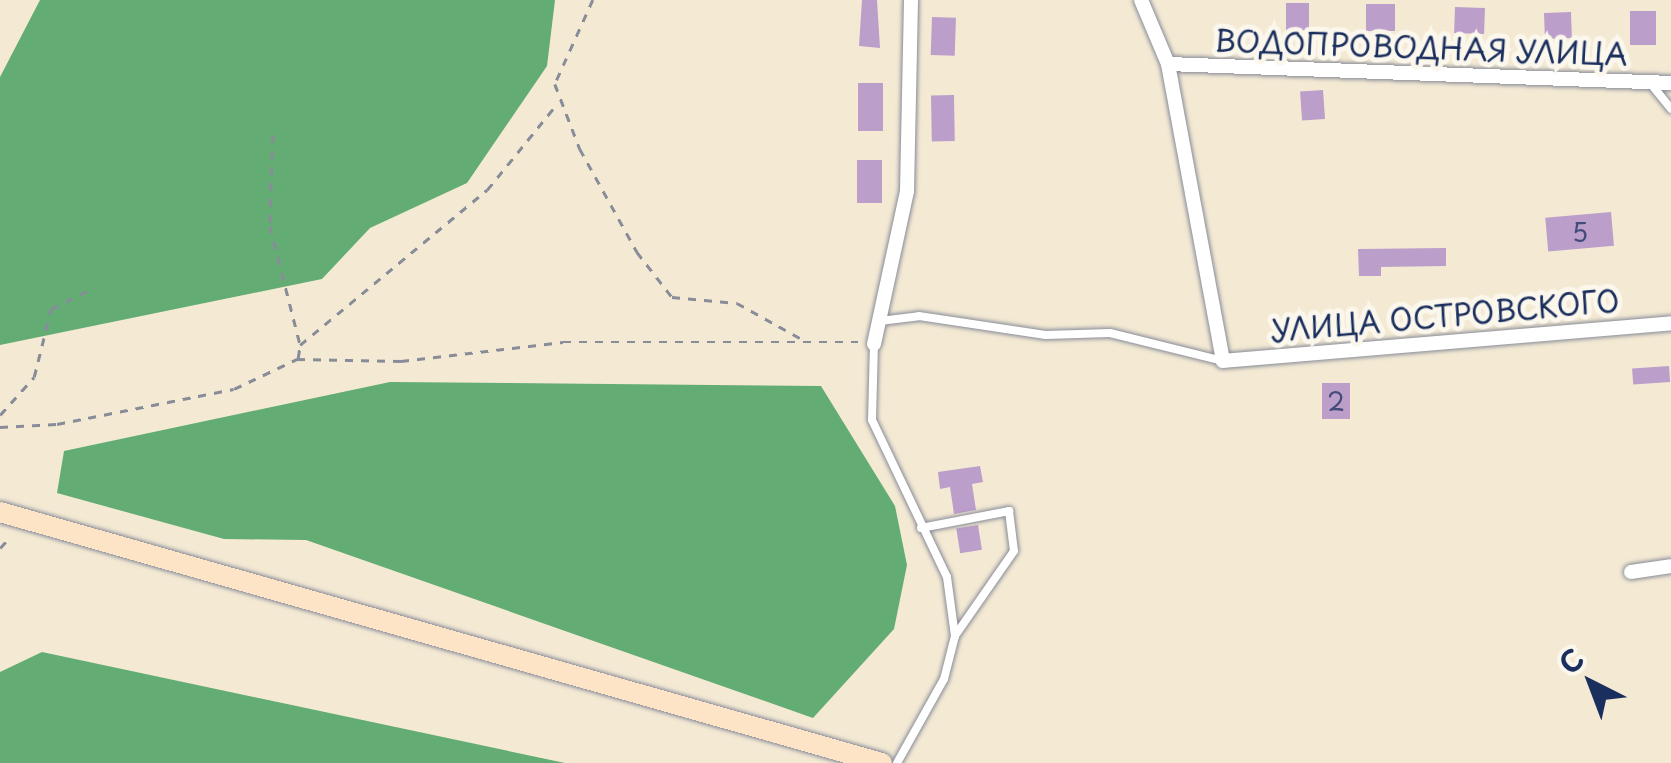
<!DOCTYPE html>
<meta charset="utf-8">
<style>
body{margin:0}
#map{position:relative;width:1671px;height:763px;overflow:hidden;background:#f4ead4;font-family:"Playpen Sans",sans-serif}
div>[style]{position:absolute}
.forest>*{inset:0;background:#63ac74}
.building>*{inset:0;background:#bc9ecb;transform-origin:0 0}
.path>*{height:2.5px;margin-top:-1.25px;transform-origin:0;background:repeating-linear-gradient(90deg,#888c99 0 8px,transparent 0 16px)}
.roads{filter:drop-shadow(0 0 2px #888c99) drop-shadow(0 0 2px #888c99)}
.lane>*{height:8px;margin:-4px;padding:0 4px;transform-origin:4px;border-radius:4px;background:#fff}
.street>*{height:14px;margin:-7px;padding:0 7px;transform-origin:7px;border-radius:7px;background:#fff}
.secondary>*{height:20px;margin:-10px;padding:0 10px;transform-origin:10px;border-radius:10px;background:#fee4c6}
span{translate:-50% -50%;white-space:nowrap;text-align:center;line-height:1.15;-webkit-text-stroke:10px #fbf7ec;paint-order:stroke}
.number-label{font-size:25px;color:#434b79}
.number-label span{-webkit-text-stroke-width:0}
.street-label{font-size:30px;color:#1b2f5e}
.north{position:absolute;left:1541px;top:633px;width:100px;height:100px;-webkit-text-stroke:8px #fbf7ec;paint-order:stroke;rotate:318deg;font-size:28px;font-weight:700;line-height:40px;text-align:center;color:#1b2f5e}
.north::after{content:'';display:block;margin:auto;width:35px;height:45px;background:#1b2f5e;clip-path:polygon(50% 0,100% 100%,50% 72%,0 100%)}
</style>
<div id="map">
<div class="forest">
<i style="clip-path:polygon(40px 0,555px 0,547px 66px,467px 183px,370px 228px,322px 279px,0 345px,0 77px)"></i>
<i style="clip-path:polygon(390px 382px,821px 386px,895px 506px,907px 565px,894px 629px,813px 718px,306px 540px,224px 539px,57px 493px,64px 451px)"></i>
<i style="clip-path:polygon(42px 652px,565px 763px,0 763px,0 672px)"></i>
</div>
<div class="building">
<i style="clip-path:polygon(862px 0,877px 0,880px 48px,859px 46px)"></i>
<i style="left:1286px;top:3px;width:23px;height:28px"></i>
<i style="left:1366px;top:4px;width:29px;height:27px"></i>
<i style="left:1455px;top:7px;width:30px;height:26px;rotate:2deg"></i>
<i style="left:1630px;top:11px;width:26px;height:34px"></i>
<i style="left:1571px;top:12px;width:26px;height:27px;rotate:88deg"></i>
<i style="left:932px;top:17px;width:24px;height:38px;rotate:2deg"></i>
<i style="left:858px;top:83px;width:25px;height:48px"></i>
<i style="left:1323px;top:90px;width:29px;height:23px;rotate:86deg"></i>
<i style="left:954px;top:95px;width:46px;height:23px;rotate:89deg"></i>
<i style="left:857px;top:160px;width:25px;height:43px"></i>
<i style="left:1611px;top:212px;width:34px;height:66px;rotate:85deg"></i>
<i style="clip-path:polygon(1446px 248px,1446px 266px,1381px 267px,1381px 276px,1359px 276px,1358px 249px)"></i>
<i style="left:1669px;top:366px;width:16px;height:37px;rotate:86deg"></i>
<i style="left:1322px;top:383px;width:28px;height:36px"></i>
<i style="clip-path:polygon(980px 466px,983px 482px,972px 484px,976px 510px,954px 514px,950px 487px,940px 489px,938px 472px)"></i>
<i style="left:978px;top:525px;width:25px;height:22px;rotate:81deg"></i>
</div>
<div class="path">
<i style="left:593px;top:0;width:92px;rotate:114.3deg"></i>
<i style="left:555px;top:84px;width:70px;rotate:69deg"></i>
<i style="left:580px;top:149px;width:118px;rotate:61deg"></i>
<i style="left:637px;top:252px;width:57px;rotate:52.1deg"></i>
<i style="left:672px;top:297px;width:65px;rotate:5.3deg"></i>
<i style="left:737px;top:303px;width:72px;rotate:29.1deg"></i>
<i style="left:273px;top:135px;width:91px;rotate:91.9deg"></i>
<i style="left:270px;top:226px;width:122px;rotate:75.7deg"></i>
<i style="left:298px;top:358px;width:13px;rotate:-81deg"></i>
<i style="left:300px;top:345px;width:243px;rotate:-39.7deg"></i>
<i style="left:487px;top:190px;width:111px;rotate:-50.9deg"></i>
<i style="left:0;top:415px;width:51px;rotate:-48.2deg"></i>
<i style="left:34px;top:377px;width:70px;rotate:-76deg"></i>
<i style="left:51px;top:309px;width:49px;rotate:-26.6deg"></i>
<i style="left:0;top:427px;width:57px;rotate:-3deg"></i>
<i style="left:57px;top:424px;width:180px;rotate:-11.2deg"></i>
<i style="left:234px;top:389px;width:70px;rotate:-25.5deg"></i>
<i style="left:297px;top:359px;width:104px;rotate:1.1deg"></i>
<i style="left:401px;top:361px;width:163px;rotate:-6.7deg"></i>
<i style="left:563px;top:342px;width:295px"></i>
<i style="left:0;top:548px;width:15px;rotate:-48deg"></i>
</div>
<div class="roads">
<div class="lane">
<i style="left:1651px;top:84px;width:32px;rotate:51deg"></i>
<i style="left:880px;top:321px;width:39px;rotate:-7deg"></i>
<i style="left:919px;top:316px;width:128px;rotate:8.5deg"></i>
<i style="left:1046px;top:335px;width:64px;rotate:-1.8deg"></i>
<i style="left:1110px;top:333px;width:116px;rotate:13.9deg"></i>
<i style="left:874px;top:344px;width:76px;rotate:91.5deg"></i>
<i style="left:872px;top:420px;width:174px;rotate:64.5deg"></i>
<i style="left:947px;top:577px;width:60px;rotate:82.3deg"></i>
<i style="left:955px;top:636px;width:44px;rotate:104.3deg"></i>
<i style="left:944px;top:679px;width:96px;rotate:119.2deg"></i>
<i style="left:921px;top:528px;width:90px;rotate:-10.9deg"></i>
<i style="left:1009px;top:511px;width:40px;rotate:82.9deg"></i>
<i style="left:1014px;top:551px;width:103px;rotate:124.8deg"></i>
</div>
<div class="street">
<i style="left:1141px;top:0;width:69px;rotate:67.1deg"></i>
<i style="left:1168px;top:64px;width:302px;rotate:79.5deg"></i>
<i style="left:1223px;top:361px;width:450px;rotate:-4.8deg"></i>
<i style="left:1168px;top:64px;width:503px;rotate:2.16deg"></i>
<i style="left:874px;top:344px;width:157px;rotate:-77.8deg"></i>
<i style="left:907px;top:191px;width:191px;rotate:-88.8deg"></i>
<i style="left:1631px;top:572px;width:40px;rotate:-8.5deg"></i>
</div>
<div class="secondary">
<i style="left:0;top:512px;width:917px;rotate:15.89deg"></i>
</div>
</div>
<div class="number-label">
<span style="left:1580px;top:232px">5</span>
<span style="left:1336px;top:401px">2</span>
</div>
<div class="street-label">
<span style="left:1421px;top:47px;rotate:2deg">ВОДОПРОВОДНАЯ УЛИЦА</span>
<span style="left:1445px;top:315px;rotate:-5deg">УЛИЦА ОСТРОВСКОГО</span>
</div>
<div class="north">С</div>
</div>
